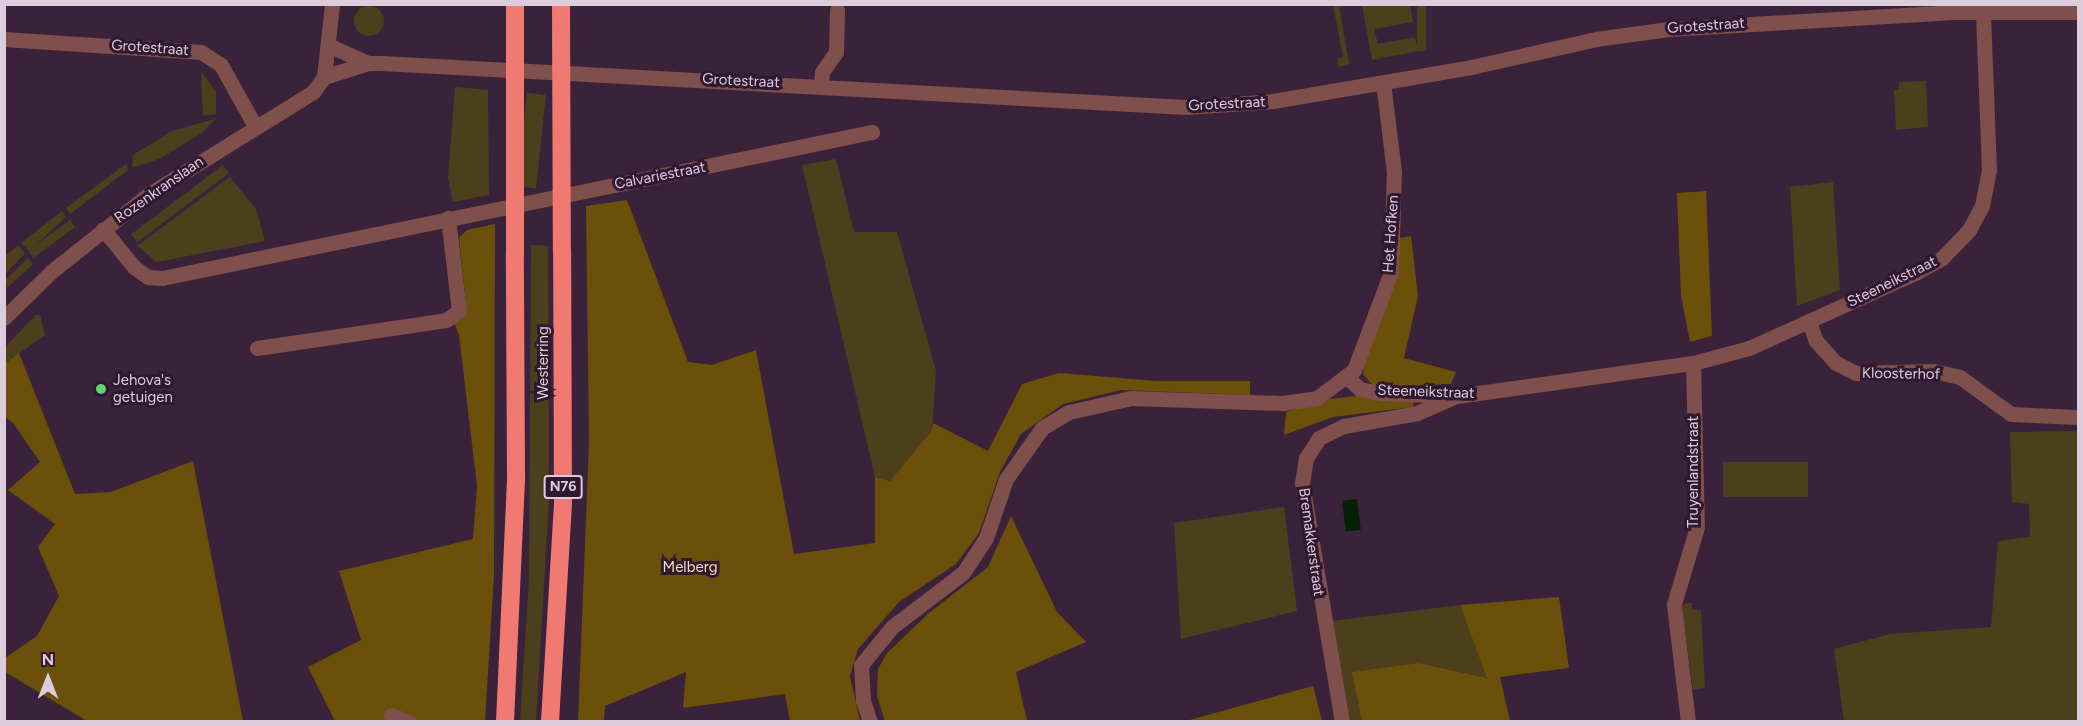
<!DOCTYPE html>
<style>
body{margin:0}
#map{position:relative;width:2083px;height:726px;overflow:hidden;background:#3a223b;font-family:Figtree,sans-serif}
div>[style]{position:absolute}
.green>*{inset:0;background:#4e3f1c;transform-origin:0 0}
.round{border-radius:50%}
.forest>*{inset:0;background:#6b5009}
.water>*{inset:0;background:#042107;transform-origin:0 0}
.minor>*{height:15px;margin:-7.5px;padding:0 7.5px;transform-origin:7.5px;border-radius:7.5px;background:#7f4f4b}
.highway>*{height:18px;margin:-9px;padding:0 9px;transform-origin:9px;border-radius:9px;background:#f07a72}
.highway-bridge>*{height:18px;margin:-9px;padding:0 9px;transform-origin:9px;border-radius:9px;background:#f07a72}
.dots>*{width:16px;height:16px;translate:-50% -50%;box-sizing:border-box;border:3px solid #301831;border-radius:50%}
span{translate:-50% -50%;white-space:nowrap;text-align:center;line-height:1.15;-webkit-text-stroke:6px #301831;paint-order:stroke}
.shield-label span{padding:2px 4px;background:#301831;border:2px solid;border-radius:4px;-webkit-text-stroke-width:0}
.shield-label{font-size:14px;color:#dcccdc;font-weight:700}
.street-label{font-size:15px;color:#dcccdc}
.poi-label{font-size:15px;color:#dcccdc}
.left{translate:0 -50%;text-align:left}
.park-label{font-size:15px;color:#f7dfac}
.frame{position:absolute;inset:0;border:6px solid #dcccdc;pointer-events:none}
.north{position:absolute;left:18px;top:648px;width:60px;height:60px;-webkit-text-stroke:4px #301831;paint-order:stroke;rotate:0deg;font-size:16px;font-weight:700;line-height:24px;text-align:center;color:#dcccdc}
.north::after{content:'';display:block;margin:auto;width:21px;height:27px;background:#dcccdc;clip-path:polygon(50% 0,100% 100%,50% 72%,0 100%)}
</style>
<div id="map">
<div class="green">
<i style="clip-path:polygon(1333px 5px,1339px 5px,1349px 64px,1338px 67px,1337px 59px,1343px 57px)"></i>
<i style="clip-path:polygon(1362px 5px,1410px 5px,1413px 22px,1374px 29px,1378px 44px,1415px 37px,1418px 51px,1372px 60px)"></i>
<i style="left:1417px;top:5px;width:9px;height:46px"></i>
<i class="round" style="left:354px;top:6px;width:30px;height:30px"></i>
<i style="clip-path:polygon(201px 71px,216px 92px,216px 114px,203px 116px)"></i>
<i style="clip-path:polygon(1926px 81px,1928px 127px,1896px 130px,1894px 90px,1899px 90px,1899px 82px)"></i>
<i style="clip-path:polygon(455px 87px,488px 90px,489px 195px,453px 202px,448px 178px)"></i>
<i style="left:527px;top:93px;width:19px;height:94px;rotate:6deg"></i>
<i style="clip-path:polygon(215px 119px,202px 133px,159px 159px,132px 168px,133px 155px,172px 131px)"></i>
<i style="clip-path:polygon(836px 159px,854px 232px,897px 232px,936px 371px,932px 430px,890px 481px,875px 477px,802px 165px)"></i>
<i style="clip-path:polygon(126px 164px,128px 170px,70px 214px,66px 208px)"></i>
<i style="left:223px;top:165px;width:10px;height:115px;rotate:53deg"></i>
<i style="clip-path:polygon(230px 177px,256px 209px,265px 241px,157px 262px,137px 246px)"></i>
<i style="clip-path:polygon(1833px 182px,1840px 290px,1797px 306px,1790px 187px)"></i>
<i style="clip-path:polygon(62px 211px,66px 217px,29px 251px,21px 243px)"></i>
<i style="left:70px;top:220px;width:9px;height:52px;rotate:54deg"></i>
<i style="clip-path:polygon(18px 245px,25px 254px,5px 274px,5px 256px)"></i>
<i style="clip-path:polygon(531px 245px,548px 246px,549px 500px,536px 721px,520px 722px,529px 578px)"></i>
<i style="clip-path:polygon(28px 258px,33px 264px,7px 288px,5px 280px)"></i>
<i style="clip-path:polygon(36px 315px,40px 315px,45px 335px,5px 364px,5px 347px)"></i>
<i style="clip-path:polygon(2078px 431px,2078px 721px,1844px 721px,1834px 649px,1890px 634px,1991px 627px,1998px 541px,2030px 537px,2029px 504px,2012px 502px,2010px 432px)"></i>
<i style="left:1808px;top:462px;width:35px;height:85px;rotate:90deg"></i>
<i style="clip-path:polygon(1284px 507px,1297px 611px,1181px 639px,1174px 523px)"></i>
<i style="clip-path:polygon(1686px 603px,1692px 603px,1692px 610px,1701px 610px,1705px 688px,1693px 690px,1682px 606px)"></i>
<i style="clip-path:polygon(1460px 605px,1488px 678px,1419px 663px,1353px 672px,1362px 721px,1350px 721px,1331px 621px)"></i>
</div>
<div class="forest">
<i style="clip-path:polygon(1706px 191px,1712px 336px,1690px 342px,1681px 296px,1677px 193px)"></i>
<i style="clip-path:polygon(627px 200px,688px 362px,712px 365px,756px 350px,794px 554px,875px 543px,875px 477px,890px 481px,932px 430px,933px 423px,988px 451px,1022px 384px,1059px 373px,1156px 381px,1250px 381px,1250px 395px,1121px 390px,1063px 404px,1021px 434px,1000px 472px,979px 533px,956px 564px,899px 602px,858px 649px,850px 676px,860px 721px,790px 721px,785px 694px,683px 708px,686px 672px,605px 706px,604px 721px,578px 722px,589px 442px,586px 206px)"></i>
<i style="clip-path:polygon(495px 224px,494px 575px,485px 721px,335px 721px,308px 667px,361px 640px,339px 571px,473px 539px,477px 486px,459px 335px,454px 322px,466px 303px,459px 238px,467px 230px)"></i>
<i style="clip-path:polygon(1411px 236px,1418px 296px,1404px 358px,1456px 372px,1451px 384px,1374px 387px,1363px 374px,1364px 362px,1399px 238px)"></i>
<i style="clip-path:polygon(19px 353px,75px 494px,111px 492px,193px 461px,243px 721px,87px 721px,5px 672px,5px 658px,37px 636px,59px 596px,38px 547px,55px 524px,8px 490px,40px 462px,13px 423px,5px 417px,5px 364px)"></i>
<i style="clip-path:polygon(1356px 396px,1414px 401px,1413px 407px,1333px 417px,1284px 435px,1286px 412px,1329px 399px)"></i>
<i style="clip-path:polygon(1011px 516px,1057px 612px,1086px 642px,1016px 672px,1027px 721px,885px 721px,877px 696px,878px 669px,887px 653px,929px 613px,988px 567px)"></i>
<i style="clip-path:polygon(1559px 597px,1569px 668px,1500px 677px,1510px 721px,1362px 721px,1352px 672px,1419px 663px,1487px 678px,1460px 605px)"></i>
<i style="clip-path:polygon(1313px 686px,1322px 721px,1186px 721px)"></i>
</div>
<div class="water">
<i style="left:1357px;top:499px;width:31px;height:15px;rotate:83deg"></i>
</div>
<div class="minor">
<i style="left:4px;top:39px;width:197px;rotate:3.8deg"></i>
<i style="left:201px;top:52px;width:24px;rotate:33deg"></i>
<i style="left:221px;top:65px;width:70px;rotate:60.9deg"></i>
<i style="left:328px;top:45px;width:44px;rotate:24.2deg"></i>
<i style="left:324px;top:77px;width:46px;rotate:-17.7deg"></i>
<i style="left:368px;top:63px;width:14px"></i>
<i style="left:382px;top:63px;width:805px;rotate:3.13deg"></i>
<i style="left:1186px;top:107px;width:87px;rotate:-3.9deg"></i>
<i style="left:1273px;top:101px;width:201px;rotate:-9.7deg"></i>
<i style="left:1471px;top:67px;width:128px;rotate:-12.6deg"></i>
<i style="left:1596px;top:39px;width:73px;rotate:-7.9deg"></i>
<i style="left:1668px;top:29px;width:283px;rotate:-3.4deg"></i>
<i style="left:1950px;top:12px;width:128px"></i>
<i style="left:821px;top:86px;width:14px;rotate:-86deg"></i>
<i style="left:822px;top:72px;width:24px;rotate:-55deg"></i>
<i style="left:836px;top:52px;width:42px;rotate:-88.6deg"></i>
<i style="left:103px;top:229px;width:49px;rotate:50.8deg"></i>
<i style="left:134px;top:267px;width:17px;rotate:36deg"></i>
<i style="left:148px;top:277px;width:14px;rotate:4deg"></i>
<i style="left:162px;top:278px;width:725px;rotate:-11.62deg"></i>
<i style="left:4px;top:318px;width:67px;rotate:-44.4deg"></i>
<i style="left:52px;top:271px;width:124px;rotate:-38.4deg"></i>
<i style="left:149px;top:194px;width:193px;rotate:-31.9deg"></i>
<i style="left:313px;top:92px;width:19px;rotate:-54deg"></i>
<i style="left:324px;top:77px;width:73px;rotate:-83.7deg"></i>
<i style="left:1809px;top:322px;width:20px;rotate:70deg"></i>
<i style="left:1816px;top:341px;width:30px;rotate:48deg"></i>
<i style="left:1836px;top:363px;width:22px;rotate:27deg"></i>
<i style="left:1856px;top:373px;width:78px;rotate:-1.5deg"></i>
<i style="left:1934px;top:371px;width:27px;rotate:13deg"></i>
<i style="left:1960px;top:377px;width:63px;rotate:36deg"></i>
<i style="left:2011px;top:414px;width:67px;rotate:2.6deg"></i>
<i style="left:257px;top:348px;width:191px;rotate:-8.4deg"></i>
<i style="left:446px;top:320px;width:16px;rotate:-35deg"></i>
<i style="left:459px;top:311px;width:94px;rotate:-96.7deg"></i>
<i style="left:1348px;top:378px;width:16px;rotate:43deg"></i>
<i style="left:1360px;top:389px;width:21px;rotate:11deg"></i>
<i style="left:1381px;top:393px;width:76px;rotate:2.3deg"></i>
<i style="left:1457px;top:396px;width:238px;rotate:-8deg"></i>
<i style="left:1693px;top:363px;width:58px;rotate:-15deg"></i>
<i style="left:1749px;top:348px;width:184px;rotate:-24.3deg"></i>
<i style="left:1917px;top:272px;width:29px;rotate:-29deg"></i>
<i style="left:1942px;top:258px;width:39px;rotate:-46deg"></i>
<i style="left:1969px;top:230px;width:27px;rotate:-62deg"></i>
<i style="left:1982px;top:206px;width:37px;rotate:-79deg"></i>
<i style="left:1989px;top:170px;width:156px;rotate:-92.2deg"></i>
<i style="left:391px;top:715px;width:19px;rotate:21deg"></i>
<i style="left:870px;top:722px;width:22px;rotate:-108deg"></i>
<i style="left:863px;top:701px;width:36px;rotate:-93deg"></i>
<i style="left:861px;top:665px;width:49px;rotate:-50.8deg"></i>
<i style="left:892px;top:627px;width:89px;rotate:-37.3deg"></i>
<i style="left:963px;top:573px;width:42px;rotate:-56.7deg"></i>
<i style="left:986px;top:538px;width:62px;rotate:-71.3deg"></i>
<i style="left:1006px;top:479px;width:62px;rotate:-54.8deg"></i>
<i style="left:1042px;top:428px;width:31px;rotate:-31deg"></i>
<i style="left:1069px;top:412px;width:64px;rotate:-12.7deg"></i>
<i style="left:1131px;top:398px;width:152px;rotate:1.9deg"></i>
<i style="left:1283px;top:403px;width:34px;rotate:-8deg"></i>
<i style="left:1317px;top:398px;width:46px;rotate:-37.1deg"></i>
<i style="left:1354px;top:370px;width:105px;rotate:-69.3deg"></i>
<i style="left:1391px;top:272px;width:100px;rotate:-88.3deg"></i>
<i style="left:1394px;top:172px;width:90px;rotate:-97deg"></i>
<i style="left:1342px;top:722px;width:242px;rotate:-99.5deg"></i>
<i style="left:1302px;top:483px;width:25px;rotate:-81deg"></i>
<i style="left:1306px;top:458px;width:24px;rotate:-57deg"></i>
<i style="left:1319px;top:438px;width:28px;rotate:-26deg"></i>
<i style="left:1344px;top:426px;width:74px;rotate:-10.1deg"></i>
<i style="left:1417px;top:413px;width:40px;rotate:-23.4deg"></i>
<i style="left:1688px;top:722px;width:119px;rotate:-96.8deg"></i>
<i style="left:1674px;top:604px;width:80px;rotate:-73.4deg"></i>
<i style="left:1697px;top:527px;width:164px;rotate:-91.4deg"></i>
</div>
<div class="highway">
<i style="left:505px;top:722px;width:246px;rotate:-87.4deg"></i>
<i style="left:516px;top:476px;width:222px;rotate:-90.3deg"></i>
<i style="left:550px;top:722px;width:220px;rotate:-86.6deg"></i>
<i style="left:563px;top:502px;width:251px;rotate:-90.2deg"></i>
</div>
<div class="highway-bridge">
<i style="left:561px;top:4px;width:247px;rotate:89.8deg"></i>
<i style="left:515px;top:254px;width:250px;rotate:-90deg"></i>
</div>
<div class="dots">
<i style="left:101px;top:389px;background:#60d56b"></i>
</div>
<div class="shield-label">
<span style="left:563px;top:487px">N76</span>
</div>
<div class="street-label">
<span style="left:1706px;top:26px;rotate:-4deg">Grotestraat</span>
<span style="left:150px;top:48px;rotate:4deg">Grotestraat</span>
<span style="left:741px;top:81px;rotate:3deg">Grotestraat</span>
<span style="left:1227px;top:104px;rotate:-3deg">Grotestraat</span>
<span style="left:660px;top:176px;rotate:-11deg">Calvariestraat</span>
<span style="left:159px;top:190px;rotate:-35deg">Rozenkranslaan</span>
<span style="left:1391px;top:234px;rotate:-86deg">Het Hofken</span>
<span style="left:1892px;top:282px;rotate:-26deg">Steeneikstraat</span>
<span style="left:544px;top:363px;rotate:-90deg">Westerring</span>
<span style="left:1901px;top:374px;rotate:1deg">Kloosterhof</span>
<span style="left:1426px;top:392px;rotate:2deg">Steeneikstraat</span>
<span style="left:1694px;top:472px;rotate:-90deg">Truyenlandstraat</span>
<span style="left:1311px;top:542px;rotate:82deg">Bremakkerstraat</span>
</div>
<div class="poi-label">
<span class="left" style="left:113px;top:389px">Jehova's<br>getuigen</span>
</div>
<div class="park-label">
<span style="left:690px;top:568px">Melberg</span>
</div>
<div class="frame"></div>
<div class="north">N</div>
</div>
